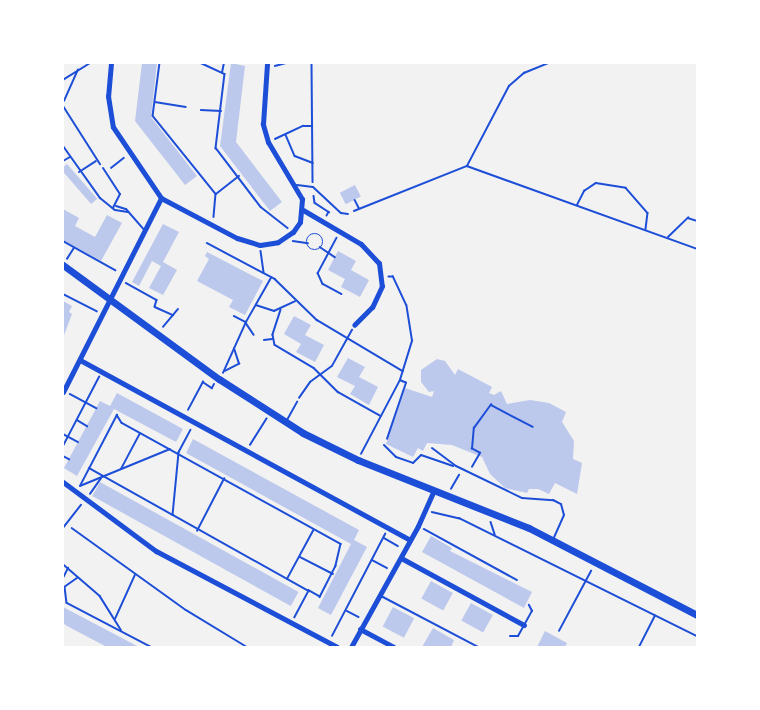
<!DOCTYPE html>
<style>
body{margin:0}
#map{position:relative;width:760px;height:710px;overflow:hidden;background:#f2f2f2;font-family:"IBM Plex Sans",sans-serif}
div>[style]{position:absolute}
.building>*{inset:0;background:#bdc9ec;transform-origin:0 0}
.path>*{height:1.5px;margin:-0.75px;padding:0 0.75px;transform-origin:0.75px;border-radius:0.75px;background:#1d4ed8}
.path>.ring{margin:-0.75px;padding:0;box-sizing:content-box;background:none;border:1.5px solid #1d4ed8;border-radius:50%}
.service>*{height:2px;margin:-1px;padding:0 1px;transform-origin:1px;border-radius:1px;background:#1d4ed8}
.minor>*{height:5px;margin:-2.5px;padding:0 2.5px;transform-origin:2.5px;border-radius:2.5px;background:#1d4ed8}
.tertiary>*{height:7px;margin:-3.5px;padding:0 3.5px;transform-origin:3.5px;border-radius:3.5px;background:#1d4ed8}
span{translate:-50% -50%;white-space:nowrap;text-align:center;line-height:1.15;-webkit-text-stroke:4.5px #fff;paint-order:stroke}
.frame{position:absolute;inset:0;border:64px solid #fff;pointer-events:none}
</style>
<div id="map">
<div class="building">
<i style="clip-path:polygon(142px 63px,157px 63px,151px 117px,197px 176px,185px 185px,135px 121px)"></i>
<i style="clip-path:polygon(231px 63px,245px 66px,236px 142px,282px 202px,270px 211px,220px 146px)"></i>
<i style="left:67px;top:164px;width:46px;height:8px;rotate:49deg"></i>
<i style="left:355px;top:185px;width:13px;height:17px;rotate:63deg"></i>
<i style="clip-path:polygon(63px 209px,79px 218px,75px 226px,95px 237px,107px 215px,122px 223px,101px 261px,63px 240px)"></i>
<i style="clip-path:polygon(163px 224px,179px 232px,163px 262px,177px 270px,163px 295px,149px 288px,161px 266px,152px 261px,139px 286px,132px 282px)"></i>
<i style="clip-path:polygon(338px 251px,356px 261px,351px 270px,369px 280px,360px 297px,341px 287px,345px 279px,328px 270px)"></i>
<i style="clip-path:polygon(207px 252px,263px 281px,245px 315px,229px 307px,233px 300px,197px 281px,209px 259px,205px 256px)"></i>
<i style="clip-path:polygon(63px 301px,72px 306px,69px 312px,72px 314px,63px 338px)"></i>
<i style="clip-path:polygon(294px 316px,311px 325px,305px 335px,324px 345px,315px 362px,296px 352px,301px 344px,284px 334px)"></i>
<i style="clip-path:polygon(348px 358px,365px 367px,359px 377px,378px 387px,369px 405px,350px 394px,355px 386px,337px 377px)"></i>
<i style="clip-path:polygon(437px 359px,445px 361px,455px 375px,458px 369px,492px 387px,489px 393px,494px 395px,501px 391px,507px 404px,530px 400px,549px 403px,566px 412px,562px 422px,574px 441px,573px 459px,582px 463px,577px 494px,555px 483px,549px 494px,538px 489px,529px 489px,527px 493px,505px 488px,490px 474px,482px 457px,452px 445px,427px 443px,423px 451px,418px 448px,413px 457px,386px 444px,405px 388px,432px 397px,434px 391px,429px 392px,421px 382px,421px 370px)"></i>
<i style="clip-path:polygon(117px 393px,183px 429px,176px 442px,114px 409px,77px 476px,64px 468px,100px 401px,110px 406px)"></i>
<i style="clip-path:polygon(193px 439px,359px 530px,354px 540px,367px 547px,331px 615px,318px 608px,351px 544px,186px 453px)"></i>
<i style="left:100px;top:482px;width:227px;height:16px;rotate:29deg"></i>
<i style="clip-path:polygon(431px 536px,452px 548px,450px 551px,532px 592px,524px 608px,422px 552px)"></i>
<i style="left:431px;top:581px;width:25px;height:20px;rotate:29deg"></i>
<i style="left:471px;top:603px;width:25px;height:20px;rotate:29deg"></i>
<i style="clip-path:polygon(63px 607px,139px 647px,107px 647px,67px 626px,63px 623px)"></i>
<i style="left:393px;top:607px;width:24px;height:22px;rotate:28deg"></i>
<i style="clip-path:polygon(433px 628px,454px 640px,451px 647px,422px 647px)"></i>
<i style="clip-path:polygon(545px 631px,567px 643px,565px 647px,537px 647px)"></i>
</div>
<div class="path">
<i style="left:160px;top:63px;width:53px;rotate:97.5deg"></i>
<i style="left:153px;top:116px;width:100px;rotate:51.1deg"></i>
<i style="left:216px;top:194px;width:23px;rotate:95deg"></i>
<i style="left:201px;top:63px;width:26px;rotate:25deg"></i>
<i style="left:225px;top:74px;width:75px;rotate:96.9deg"></i>
<i style="left:216px;top:148px;width:74px;rotate:52.7deg"></i>
<i style="left:261px;top:207px;width:34px;rotate:38deg"></i>
<i style="left:312px;top:63px;width:119px;rotate:89.5deg"></i>
<i style="left:275px;top:66px;width:11px;rotate:-15deg"></i>
<i style="left:222px;top:73px;width:10px;rotate:-79deg"></i>
<i style="left:63px;top:80px;width:32px;rotate:-32deg"></i>
<i style="left:64px;top:101px;width:34px;rotate:-66deg"></i>
<i style="left:155px;top:102px;width:31px;rotate:9deg"></i>
<i style="left:201px;top:110px;width:20px;rotate:3deg"></i>
<i style="left:286px;top:135px;width:23px;rotate:67deg"></i>
<i style="left:295px;top:156px;width:19px;rotate:21deg"></i>
<i style="left:275px;top:139px;width:31px;rotate:-25deg"></i>
<i style="left:303px;top:126px;width:9px"></i>
<i style="left:467px;top:166px;width:90px;rotate:-62.3deg"></i>
<i style="left:509px;top:86px;width:20px;rotate:-41deg"></i>
<i style="left:524px;top:73px;width:27px;rotate:-22deg"></i>
<i style="left:111px;top:168px;width:16px;rotate:-38deg"></i>
<i style="left:216px;top:194px;width:29px;rotate:-38deg"></i>
<i style="left:314px;top:196px;width:7px;rotate:82deg"></i>
<i style="left:315px;top:203px;width:17px;rotate:33deg"></i>
<i style="left:329px;top:212px;width:4px;rotate:117deg"></i>
<i style="left:355px;top:200px;width:9px;rotate:63deg"></i>
<i style="left:577px;top:205px;width:16px;rotate:-63deg"></i>
<i style="left:584px;top:191px;width:14px;rotate:-34deg"></i>
<i style="left:596px;top:183px;width:30px;rotate:9deg"></i>
<i style="left:626px;top:188px;width:33px;rotate:49deg"></i>
<i style="left:648px;top:213px;width:16px;rotate:97deg"></i>
<i style="left:354px;top:211px;width:122px;rotate:-21.7deg"></i>
<i style="left:467px;top:166px;width:245px;rotate:19.8deg"></i>
<i class="ring" style="left:307px;top:234px;width:14.5px;height:14.5px"></i>
<i style="left:668px;top:237px;width:28px;rotate:-44deg"></i>
<i style="left:688px;top:218px;width:9px;rotate:18deg"></i>
<i style="left:337px;top:238px;width:40px;rotate:118deg"></i>
<i style="left:318px;top:273px;width:12px;rotate:66deg"></i>
<i style="left:323px;top:284px;width:21px;rotate:28deg"></i>
<i style="left:63px;top:241px;width:60px;rotate:29.1deg"></i>
<i style="left:293px;top:241px;width:15px;rotate:8deg"></i>
<i style="left:207px;top:243px;width:77px;rotate:27.9deg"></i>
<i style="left:275px;top:279px;width:59px;rotate:44.3deg"></i>
<i style="left:317px;top:320px;width:100px;rotate:30.7deg"></i>
<i style="left:320px;top:247px;width:18px;rotate:34deg"></i>
<i style="left:261px;top:251px;width:22px;rotate:82deg"></i>
<i style="left:67px;top:259px;width:13px;rotate:-58deg"></i>
<i style="left:126px;top:283px;width:35px;rotate:29deg"></i>
<i style="left:157px;top:300px;width:7px;rotate:106deg"></i>
<i style="left:155px;top:307px;width:20px;rotate:24deg"></i>
<i style="left:63px;top:294px;width:38px;rotate:27deg"></i>
<i style="left:256px;top:305px;width:19px;rotate:18deg"></i>
<i style="left:274px;top:311px;width:23px;rotate:-25deg"></i>
<i style="left:281px;top:310px;width:26px;rotate:108deg"></i>
<i style="left:273px;top:335px;width:10px;rotate:79deg"></i>
<i style="left:275px;top:345px;width:45px;rotate:30.5deg"></i>
<i style="left:314px;top:368px;width:34px;rotate:45deg"></i>
<i style="left:338px;top:392px;width:49px;rotate:29.2deg"></i>
<i style="left:234px;top:316px;width:13px;rotate:27deg"></i>
<i style="left:246px;top:322px;width:51px;rotate:-60.4deg"></i>
<i style="left:246px;top:323px;width:14px;rotate:56deg"></i>
<i style="left:163px;top:327px;width:23px;rotate:-50deg"></i>
<i style="left:264px;top:340px;width:8px;rotate:-7deg"></i>
<i style="left:225px;top:371px;width:16px;rotate:-27deg"></i>
<i style="left:239px;top:364px;width:16px;rotate:-108deg"></i>
<i style="left:223px;top:373px;width:56px;rotate:-65.7deg"></i>
<i style="left:70px;top:394px;width:30px;rotate:28deg"></i>
<i style="left:299px;top:398px;width:19px;rotate:-55deg"></i>
<i style="left:310px;top:382px;width:27px;rotate:-36deg"></i>
<i style="left:332px;top:366px;width:41px;rotate:-60.9deg"></i>
<i style="left:188px;top:410px;width:32px;rotate:-62deg"></i>
<i style="left:203px;top:382px;width:11px;rotate:34deg"></i>
<i style="left:212px;top:388px;width:4px;rotate:-63deg"></i>
<i style="left:77px;top:420px;width:12px;rotate:31deg"></i>
<i style="left:191px;top:430px;width:26px;rotate:118deg"></i>
<i style="left:179px;top:453px;width:62px;rotate:95.5deg"></i>
<i style="left:173px;top:515px;width:156px;rotate:29.2deg"></i>
<i style="left:309px;top:591px;width:30px;rotate:118deg"></i>
<i style="left:63px;top:434px;width:17px;rotate:28deg"></i>
<i style="left:387px;top:439px;width:59px;rotate:-71.3deg"></i>
<i style="left:406px;top:383px;width:5px;rotate:-158deg"></i>
<i style="left:250px;top:445px;width:31px;rotate:-58deg"></i>
<i style="left:63px;top:446px;width:78px;rotate:-62.4deg"></i>
<i style="left:361px;top:454px;width:84px;rotate:-62.2deg"></i>
<i style="left:400px;top:380px;width:41px;rotate:-72.9deg"></i>
<i style="left:412px;top:341px;width:36px;rotate:-99deg"></i>
<i style="left:406px;top:305px;width:31px;rotate:-115deg"></i>
<i style="left:393px;top:277px;width:4px;rotate:180deg"></i>
<i style="left:63px;top:456px;width:7px;rotate:27deg"></i>
<i style="left:472px;top:467px;width:16px;rotate:-60deg"></i>
<i style="left:480px;top:453px;width:9px;rotate:-153deg"></i>
<i style="left:472px;top:449px;width:21px;rotate:-85deg"></i>
<i style="left:474px;top:428px;width:29px;rotate:-54deg"></i>
<i style="left:491px;top:405px;width:47px;rotate:27.6deg"></i>
<i style="left:89px;top:468px;width:96px;rotate:29.2deg"></i>
<i style="left:121px;top:469px;width:40px;rotate:-62deg"></i>
<i style="left:80px;top:486px;width:80px;rotate:-62.5deg"></i>
<i style="left:117px;top:415px;width:9px;rotate:58deg"></i>
<i style="left:122px;top:423px;width:250px;rotate:28.9deg"></i>
<i style="left:341px;top:544px;width:23px;rotate:103deg"></i>
<i style="left:336px;top:566px;width:35px;rotate:117deg"></i>
<i style="left:320px;top:597px;width:13px;rotate:-151deg"></i>
<i style="left:80px;top:486px;width:97px;rotate:-22.3deg"></i>
<i style="left:451px;top:489px;width:16px;rotate:-60deg"></i>
<i style="left:90px;top:494px;width:19px;rotate:-55deg"></i>
<i style="left:432px;top:512px;width:28px;rotate:13deg"></i>
<i style="left:459px;top:518px;width:266px;rotate:26.4deg"></i>
<i style="left:491px;top:522px;width:13px;rotate:72deg"></i>
<i style="left:63px;top:528px;width:29px;rotate:-52deg"></i>
<i style="left:72px;top:528px;width:140px;rotate:35.7deg"></i>
<i style="left:186px;top:610px;width:71px;rotate:31.2deg"></i>
<i style="left:424px;top:529px;width:106px;rotate:28.7deg"></i>
<i style="left:197px;top:531px;width:59px;rotate:-62.6deg"></i>
<i style="left:384px;top:538px;width:16px;rotate:30deg"></i>
<i style="left:300px;top:557px;width:37px;rotate:27deg"></i>
<i style="left:372px;top:560px;width:17px;rotate:28deg"></i>
<i style="left:63px;top:564px;width:49px;rotate:40.9deg"></i>
<i style="left:100px;top:596px;width:40px;rotate:58deg"></i>
<i style="left:63px;top:578px;width:11px;rotate:-63deg"></i>
<i style="left:78px;top:578px;width:16px;rotate:145deg"></i>
<i style="left:65px;top:587px;width:16px;rotate:83deg"></i>
<i style="left:67px;top:603px;width:95px;rotate:27.6deg"></i>
<i style="left:287px;top:579px;width:55px;rotate:-61.6deg"></i>
<i style="left:347px;top:611px;width:13px;rotate:27deg"></i>
<i style="left:115px;top:619px;width:48px;rotate:-65.6deg"></i>
<i style="left:559px;top:631px;width:68px;rotate:-61.9deg"></i>
<i style="left:332px;top:636px;width:115px;rotate:-62.5deg"></i>
<i style="left:639px;top:647px;width:35px;rotate:-63deg"></i>
</div>
<div class="service">
<i style="left:63px;top:106px;width:69px;rotate:57.5deg"></i>
<i style="left:63px;top:146px;width:64px;rotate:54.6deg"></i>
<i style="left:100px;top:198px;width:19px;rotate:39deg"></i>
<i style="left:115px;top:210px;width:13px;rotate:9deg"></i>
<i style="left:63px;top:161px;width:8px;rotate:-30deg"></i>
<i style="left:103px;top:168px;width:31px;rotate:57deg"></i>
<i style="left:120px;top:194px;width:16px;rotate:117deg"></i>
<i style="left:79px;top:172px;width:20px;rotate:-33deg"></i>
<i style="left:297px;top:185px;width:16px;rotate:7deg"></i>
<i style="left:313px;top:187px;width:38px;rotate:43deg"></i>
<i style="left:341px;top:213px;width:7px;rotate:8deg"></i>
<i style="left:116px;top:206px;width:10px;rotate:17deg"></i>
<i style="left:126px;top:209px;width:28px;rotate:49deg"></i>
<i style="left:287px;top:420px;width:21px;rotate:-61deg"></i>
<i style="left:384px;top:445px;width:17px;rotate:45deg"></i>
<i style="left:396px;top:457px;width:18px;rotate:19deg"></i>
<i style="left:413px;top:463px;width:11px;rotate:-45deg"></i>
<i style="left:421px;top:455px;width:34px;rotate:19deg"></i>
<i style="left:432px;top:448px;width:30px;rotate:37deg"></i>
<i style="left:456px;top:466px;width:73px;rotate:25.9deg"></i>
<i style="left:522px;top:498px;width:31px;rotate:4deg"></i>
<i style="left:553px;top:500px;width:9px;rotate:27deg"></i>
<i style="left:561px;top:504px;width:11px;rotate:75deg"></i>
<i style="left:564px;top:515px;width:27px;rotate:114deg"></i>
<i style="left:381px;top:596px;width:110px;rotate:27.7deg"></i>
<i style="left:510px;top:636px;width:8px"></i>
<i style="left:518px;top:636px;width:29px;rotate:-61deg"></i>
<i style="left:532px;top:611px;width:7px;rotate:-117deg"></i>
</div>
<div class="minor">
<i style="left:111px;top:63px;width:33px;rotate:95deg"></i>
<i style="left:108px;top:96px;width:31px;rotate:81deg"></i>
<i style="left:113px;top:127px;width:86px;rotate:55.9deg"></i>
<i style="left:161px;top:198px;width:86px;rotate:27.8deg"></i>
<i style="left:237px;top:238px;width:24px;rotate:17deg"></i>
<i style="left:260px;top:245px;width:18px;rotate:-9deg"></i>
<i style="left:278px;top:242px;width:18px;rotate:-34deg"></i>
<i style="left:293px;top:232px;width:12px;rotate:-55deg"></i>
<i style="left:300px;top:222px;width:23px;rotate:-85deg"></i>
<i style="left:302px;top:199px;width:66px;rotate:-120.8deg"></i>
<i style="left:268px;top:142px;width:19px;rotate:-106deg"></i>
<i style="left:263px;top:124px;width:61px;rotate:-86.2deg"></i>
<i style="left:303px;top:210px;width:67px;rotate:30.4deg"></i>
<i style="left:361px;top:244px;width:26px;rotate:47deg"></i>
<i style="left:379px;top:263px;width:23px;rotate:83deg"></i>
<i style="left:382px;top:286px;width:23px;rotate:115deg"></i>
<i style="left:372px;top:307px;width:25px;rotate:135deg"></i>
<i style="left:80px;top:360px;width:376px;rotate:28.6deg"></i>
<i style="left:63px;top:392px;width:217px;rotate:-63.2deg"></i>
<i style="left:63px;top:482px;width:116px;rotate:36.6deg"></i>
<i style="left:156px;top:551px;width:205px;rotate:27.9deg"></i>
<i style="left:401px;top:558px;width:140px;rotate:28.6deg"></i>
<i style="left:360px;top:629px;width:38px;rotate:28deg"></i>
<i style="left:351px;top:647px;width:138px;rotate:-61deg"></i>
<i style="left:418px;top:526px;width:39px;rotate:-66deg"></i>
</div>
<div class="tertiary">
<i style="left:63px;top:265px;width:193px;rotate:36.2deg"></i>
<i style="left:219px;top:379px;width:100px;rotate:32.7deg"></i>
<i style="left:303px;top:433px;width:61px;rotate:26.1deg"></i>
<i style="left:358px;top:460px;width:184px;rotate:21.7deg"></i>
<i style="left:529px;top:528px;width:189px;rotate:27.4deg"></i>
</div>
<div class="frame"></div>
</div>
